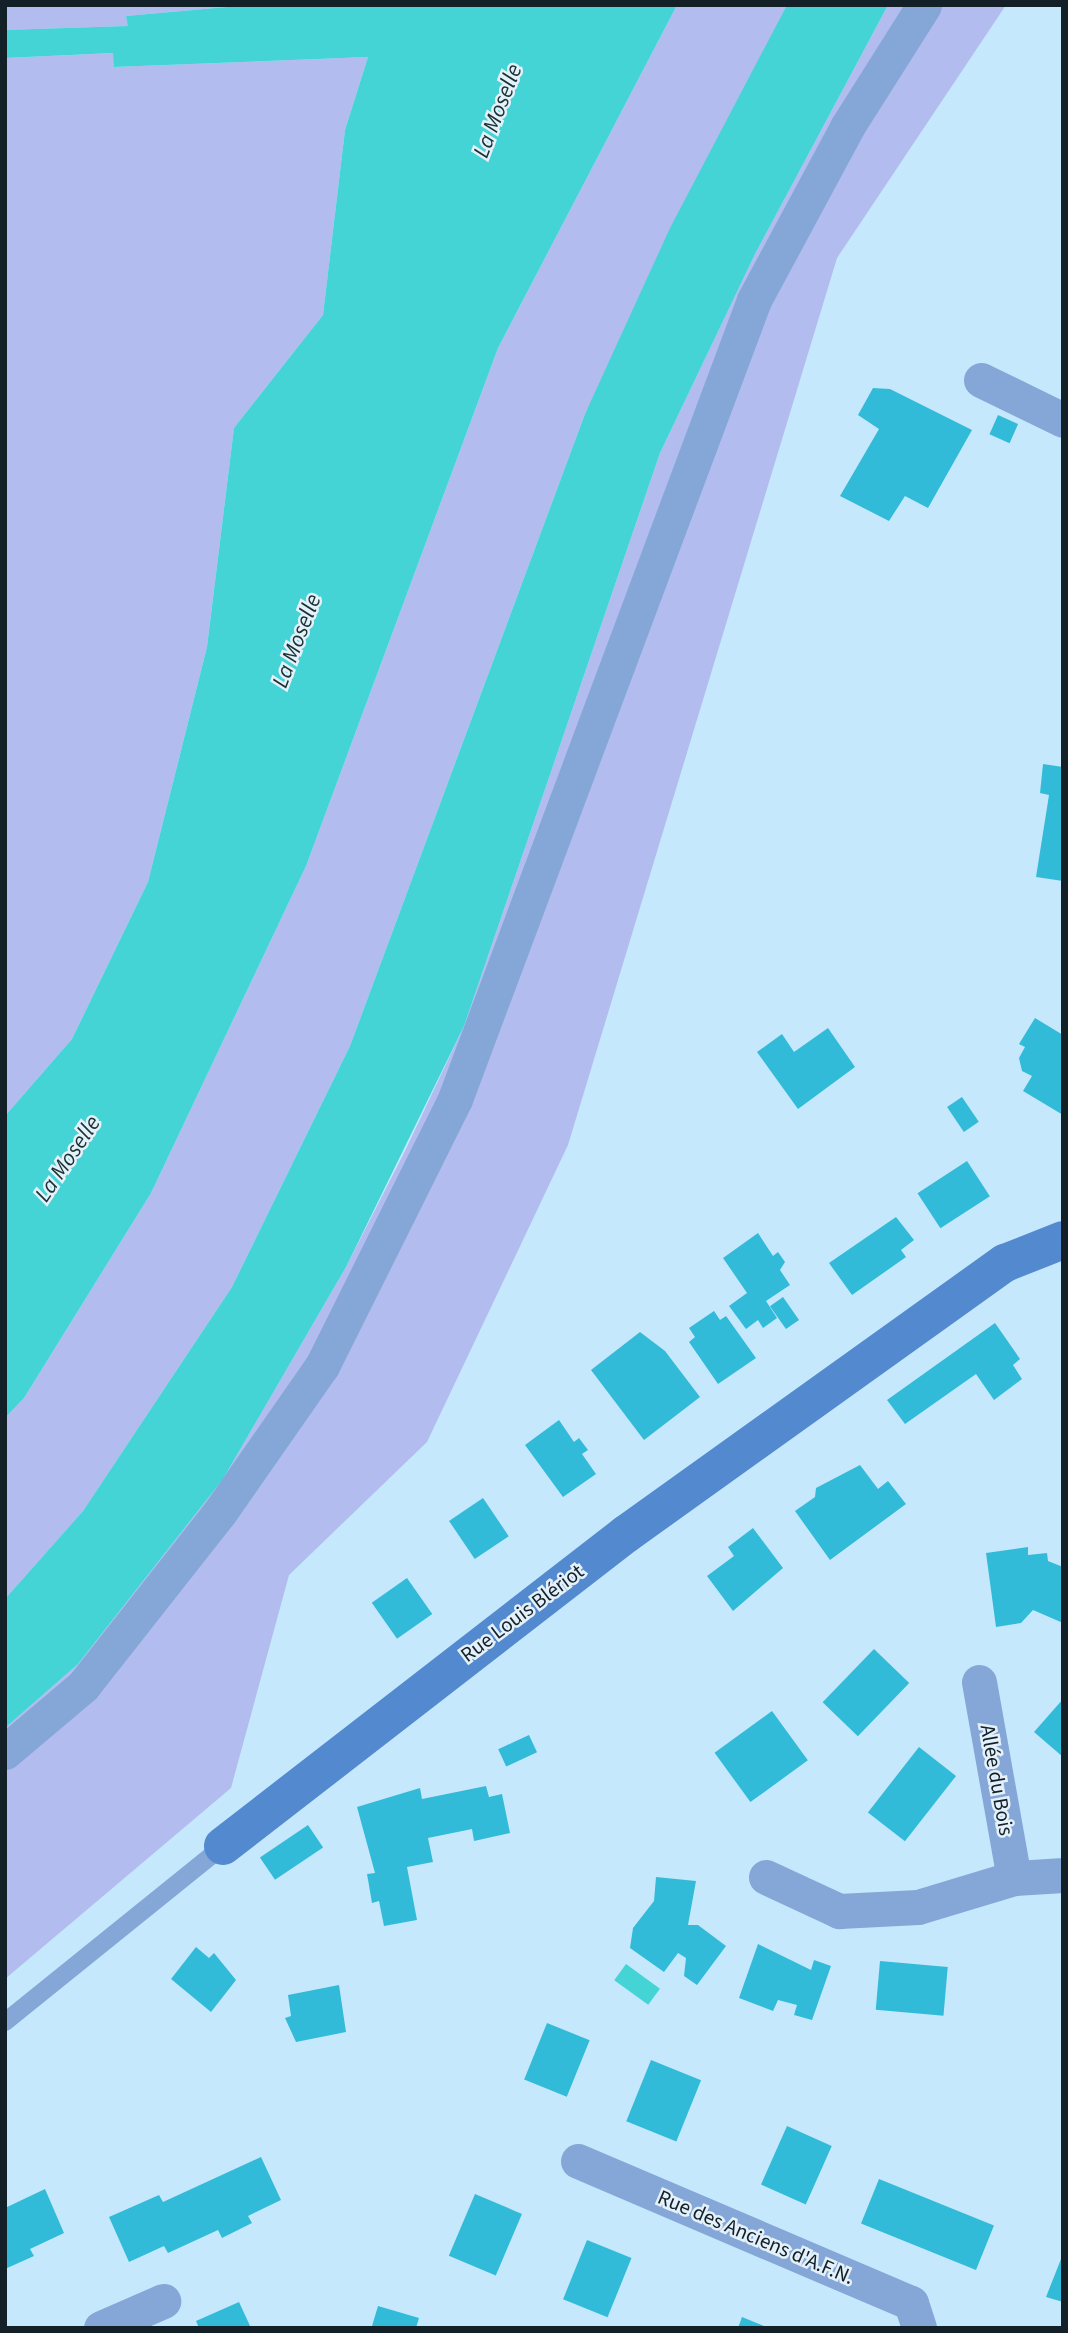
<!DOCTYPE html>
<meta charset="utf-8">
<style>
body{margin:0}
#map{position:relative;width:1068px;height:2333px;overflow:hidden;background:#c5e8fd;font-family:"Source Sans 3",sans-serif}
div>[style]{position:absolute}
.green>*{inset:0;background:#b2bcef}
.water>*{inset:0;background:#44d4d5;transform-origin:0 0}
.building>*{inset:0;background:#32bbd8;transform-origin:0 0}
.lane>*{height:18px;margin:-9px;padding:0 9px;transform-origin:9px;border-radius:9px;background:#84a7d7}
.street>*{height:35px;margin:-17.5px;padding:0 17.5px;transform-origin:17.5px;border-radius:17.5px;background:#84a7d7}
.secondary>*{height:38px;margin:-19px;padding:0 19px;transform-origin:19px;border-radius:19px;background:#5389cf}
span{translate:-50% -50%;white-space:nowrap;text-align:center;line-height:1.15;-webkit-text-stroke:5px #e4f1fa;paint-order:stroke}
.street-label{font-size:21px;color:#132028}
.water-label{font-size:23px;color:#193131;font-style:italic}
.frame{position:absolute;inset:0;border:7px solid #132028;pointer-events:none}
</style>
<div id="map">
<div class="green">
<i style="clip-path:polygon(5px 5px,249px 5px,126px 16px,129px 26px,5px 30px)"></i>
<i style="clip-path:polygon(677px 5px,787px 5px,585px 414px,350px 1046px,232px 1287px,83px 1511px,5px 1599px,5px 1418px,24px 1398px,151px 1193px,306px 866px,498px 348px)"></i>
<i style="clip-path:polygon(888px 5px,1006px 5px,837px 258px,568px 1145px,427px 1442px,289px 1575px,231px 1788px,5px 1979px,5px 1728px,78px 1664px,223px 1479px,346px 1267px,405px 1151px,464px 1026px,660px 453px,755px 254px)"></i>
<i style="clip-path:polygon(114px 53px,114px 67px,368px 57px,345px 130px,323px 315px,234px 428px,207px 647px,148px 882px,72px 1039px,5px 1116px,5px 58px)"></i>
</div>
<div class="water">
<i style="clip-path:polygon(249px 5px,677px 5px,498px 348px,306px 866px,151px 1193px,24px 1398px,5px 1418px,5px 1116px,72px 1039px,148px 882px,207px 647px,234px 428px,323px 315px,345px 130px,368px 57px,114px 67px,113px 53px,5px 58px,5px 30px,128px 26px,126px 16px)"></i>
<i style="clip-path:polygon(787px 5px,888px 5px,755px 254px,660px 453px,464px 1026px,346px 1267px,223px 1479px,78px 1664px,5px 1728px,5px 1599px,83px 1511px,232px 1287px,350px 1046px,585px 414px,670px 228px)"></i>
<i style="left:626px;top:1964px;width:42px;height:20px;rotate:36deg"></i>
</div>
<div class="building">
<i style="clip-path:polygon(873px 388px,890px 389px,972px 430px,928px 508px,905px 496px,889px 521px,840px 496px,879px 429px,858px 415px)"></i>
<i style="left:998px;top:415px;width:22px;height:21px;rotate:24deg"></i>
<i style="clip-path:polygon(1043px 764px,1063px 767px,1063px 881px,1036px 877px,1049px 795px,1040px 793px)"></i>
<i style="clip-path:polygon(1035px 1018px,1063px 1035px,1063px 1115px,1023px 1091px,1032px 1076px,1022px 1071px,1019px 1058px,1025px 1047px,1019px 1044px)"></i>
<i style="clip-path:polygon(828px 1028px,855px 1067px,798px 1109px,757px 1052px,782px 1034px,794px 1052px)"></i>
<i style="left:962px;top:1097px;width:30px;height:18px;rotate:56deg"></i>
<i style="left:967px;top:1161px;width:42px;height:59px;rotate:57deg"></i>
<i style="clip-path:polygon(896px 1217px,914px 1240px,901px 1250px,906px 1257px,852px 1295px,829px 1263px)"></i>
<i style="clip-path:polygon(758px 1233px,773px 1256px,778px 1252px,785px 1262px,780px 1270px,790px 1285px,766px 1301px,777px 1318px,763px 1328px,758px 1320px,746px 1329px,729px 1306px,747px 1293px,723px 1258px)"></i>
<i style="left:783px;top:1297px;width:28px;height:16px;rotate:55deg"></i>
<i style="clip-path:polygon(714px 1311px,720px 1320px,726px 1316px,756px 1358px,718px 1384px,689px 1342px,695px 1337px,689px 1328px)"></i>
<i style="clip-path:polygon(995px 1323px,1020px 1359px,1013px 1365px,1022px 1379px,994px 1400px,976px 1374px,905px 1424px,887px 1400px)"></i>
<i style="clip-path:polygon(640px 1332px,665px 1351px,700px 1397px,644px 1440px,591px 1370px)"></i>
<i style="clip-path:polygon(559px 1420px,574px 1442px,579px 1438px,588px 1450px,582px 1454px,596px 1474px,563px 1497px,525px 1445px)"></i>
<i style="clip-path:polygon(860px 1465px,878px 1489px,888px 1481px,906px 1504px,830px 1560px,795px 1511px,815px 1497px,816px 1488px)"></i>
<i style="left:483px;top:1498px;width:46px;height:41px;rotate:56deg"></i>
<i style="clip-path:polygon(753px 1528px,783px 1568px,733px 1611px,707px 1576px,734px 1556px,728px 1547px)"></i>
<i style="clip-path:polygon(1028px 1547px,1028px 1555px,1047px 1553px,1048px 1561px,1063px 1567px,1063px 1623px,1033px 1610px,1021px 1623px,996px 1627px,986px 1553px)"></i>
<i style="left:407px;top:1578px;width:44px;height:43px;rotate:55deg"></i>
<i style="left:874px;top:1649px;width:49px;height:74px;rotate:44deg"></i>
<i style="clip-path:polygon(1063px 1699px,1063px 1757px,1034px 1732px)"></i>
<i style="left:772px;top:1711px;width:61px;height:71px;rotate:54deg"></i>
<i style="left:529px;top:1735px;width:19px;height:34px;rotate:65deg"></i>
<i style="left:919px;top:1747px;width:47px;height:83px;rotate:38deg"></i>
<i style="clip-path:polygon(486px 1786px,489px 1797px,502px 1794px,510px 1833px,474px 1841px,472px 1829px,428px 1838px,433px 1862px,407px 1867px,417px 1920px,384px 1926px,379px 1901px,372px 1903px,367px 1874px,375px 1873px,357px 1807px,420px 1788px,422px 1799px)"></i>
<i style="left:308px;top:1825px;width:27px;height:58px;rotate:56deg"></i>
<i style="clip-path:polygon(656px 1877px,696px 1881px,688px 1925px,698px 1925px,726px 1946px,697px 1985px,684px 1976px,686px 1958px,678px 1953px,664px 1972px,630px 1948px,633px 1928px,654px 1901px)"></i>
<i style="clip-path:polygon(758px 1944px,811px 1970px,814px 1960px,831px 1966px,812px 2020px,794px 2015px,797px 2005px,778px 2000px,773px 2011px,739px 1998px)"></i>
<i style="clip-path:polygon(196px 1947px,209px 1958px,214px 1953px,236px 1980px,211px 2012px,171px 1979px)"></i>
<i style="left:880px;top:1961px;width:68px;height:49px;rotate:5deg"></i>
<i style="clip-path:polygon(339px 1985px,346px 2032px,296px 2042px,285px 2018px,291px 2016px,288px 1995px)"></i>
<i style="left:547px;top:2023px;width:46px;height:61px;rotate:22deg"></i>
<i style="left:651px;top:2060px;width:54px;height:66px;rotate:22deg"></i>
<i style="left:787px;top:2126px;width:49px;height:64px;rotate:24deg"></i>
<i style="clip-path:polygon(261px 2157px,281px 2200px,248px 2216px,252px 2223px,222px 2238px,218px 2230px,168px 2253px,164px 2246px,129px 2262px,109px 2217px,159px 2195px,163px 2202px)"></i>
<i style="left:879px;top:2179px;width:124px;height:48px;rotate:22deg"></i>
<i style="clip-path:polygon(45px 2189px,64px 2233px,30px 2249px,34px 2256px,5px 2269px,5px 2208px)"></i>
<i style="left:475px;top:2194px;width:51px;height:67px;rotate:23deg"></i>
<i style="left:587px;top:2240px;width:48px;height:64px;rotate:22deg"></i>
<i style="clip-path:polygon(1063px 2254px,1063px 2302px,1046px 2297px)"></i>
<i style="clip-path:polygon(239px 2302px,251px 2328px,199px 2328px,196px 2321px)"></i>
<i style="clip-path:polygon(378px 2306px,419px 2318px,416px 2328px,372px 2326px)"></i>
<i style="clip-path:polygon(742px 2317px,769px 2328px,738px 2328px)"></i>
</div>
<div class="lane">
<i style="left:5px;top:2022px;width:280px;rotate:-38.9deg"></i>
</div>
<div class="street">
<i style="left:981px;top:380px;width:91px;rotate:26deg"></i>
<i style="left:979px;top:1682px;width:199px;rotate:79.9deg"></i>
<i style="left:5px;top:1752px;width:102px;rotate:-40.2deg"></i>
<i style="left:83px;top:1686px;width:221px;rotate:-51.8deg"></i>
<i style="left:220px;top:1512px;width:178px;rotate:-55.1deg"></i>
<i style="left:322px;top:1366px;width:298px;rotate:-63.5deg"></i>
<i style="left:455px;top:1099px;width:853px;rotate:-69.48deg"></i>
<i style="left:754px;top:300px;width:196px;rotate:-61.7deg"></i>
<i style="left:847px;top:127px;width:144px;rotate:-57.7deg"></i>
<i style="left:766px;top:1877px;width:81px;rotate:25deg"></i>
<i style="left:839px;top:1911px;width:79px;rotate:-2.9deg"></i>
<i style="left:918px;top:1907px;width:100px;rotate:-16.8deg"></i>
<i style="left:1014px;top:1878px;width:49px;rotate:-3.5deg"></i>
<i style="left:578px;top:2161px;width:362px;rotate:23.1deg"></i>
<i style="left:911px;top:2303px;width:26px;rotate:72deg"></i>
<i style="left:101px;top:2328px;width:68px;rotate:-23.5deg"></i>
</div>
<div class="secondary">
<i style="left:223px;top:1846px;width:510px;rotate:-37.75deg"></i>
<i style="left:626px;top:1534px;width:466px;rotate:-35.6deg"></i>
<i style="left:1005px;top:1263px;width:62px;rotate:-21.6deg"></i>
</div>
<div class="street-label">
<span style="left:522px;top:1613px;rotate:-37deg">Rue Louis Blériot</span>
<span style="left:997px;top:1780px;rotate:80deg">Allée du Bois</span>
<span style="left:756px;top:2237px;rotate:23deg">Rue des Anciens d'A.F.N.</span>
</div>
<div class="water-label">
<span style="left:498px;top:111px;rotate:-69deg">La Moselle</span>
<span style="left:297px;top:641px;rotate:-69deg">La Moselle</span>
<span style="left:68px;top:1159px;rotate:-56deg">La Moselle</span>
</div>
<div class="frame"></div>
</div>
